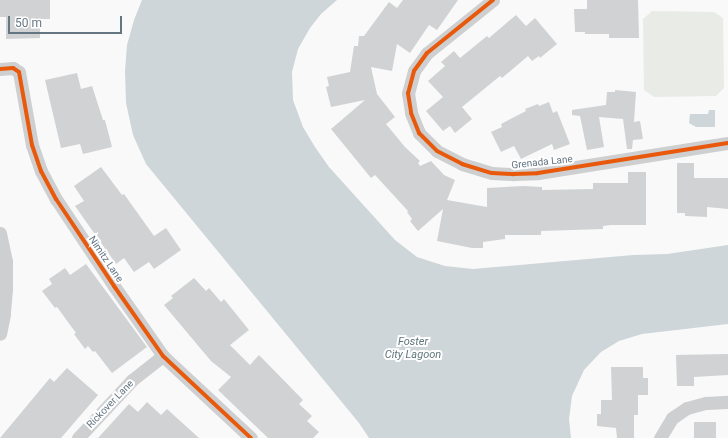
<!DOCTYPE html>
<style>
body{margin:0}
#map{position:relative;width:728px;height:438px;overflow:hidden;background:#f9f9f9;font-family:Roboto,sans-serif}
div>[style]{position:absolute}
.green>*{inset:0;background:#e8ebe6}
.water>*{inset:0;background:#ced6d9}
.building>*{inset:0;background:#d0d2d3;transform-origin:0 0}
.street>*{height:13px;margin:-6.5px;padding:0 6.5px;transform-origin:6.5px;border-radius:6.5px;background:#cecfd0}
.cycleway>*{height:4px;margin:-2px;padding:0 2px;transform-origin:2px;border-radius:2px;background:#e8590c}
span{translate:-50% -50%;white-space:nowrap;text-align:center;line-height:1.15;-webkit-text-stroke:4px #fff;paint-order:stroke}
.street-label{font-size:10px;color:#657683}
.water-label{font-size:11px;color:#60757c;font-style:italic}
.scale{position:absolute;left:8px;top:16px;width:114px;height:18px;box-sizing:border-box;border:2px solid #657683;border-top:0;padding-left:5px;font-size:12px;line-height:14px;white-space:nowrap;color:#657683;-webkit-text-stroke:3px #fff;paint-order:stroke}
</style>
<div id="map">
<div class="green">
<i style="clip-path:polygon(652px 11px,714px 12px,723px 18px,724px 88px,716px 96px,654px 97px,644px 90px,643px 19px)"></i>
</div>
<div class="water">
<i style="clip-path:polygon(142px 0,337px 0,321px 14px,310px 28px,298px 49px,292px 72px,293px 100px,303px 127px,315px 147px,329px 167px,395px 240px,417px 257px,445px 266px,473px 269px,633px 255px,667px 254px,728px 245px,728px 324px,642px 334px,619px 341px,601px 352px,584px 370px,572px 396px,569px 419px,571px 438px,369px 438px,359px 423px,146px 164px,133px 135px,126px 103px,125px 71px,127px 45px,134px 20px)"></i>
<i style="clip-path:polygon(709px 110px,715px 110px,715px 127px,696px 127px,689px 123px,690px 114px,708px 114px)"></i>
</div>
<div class="building">
<i style="clip-path:polygon(0 0,50px 0,50px 19px,40px 19px,40px 38px,6px 39px,6px 17px,0 17px)"></i>
<i style="clip-path:polygon(403px 0,458px 0,437px 30px,429px 25px,410px 53px,397px 44px,392px 71px,371px 67px,377px 94px,395px 117px,386px 124px,405px 147px,420px 161px,418px 163px,420px 166px,431px 161px,444px 175px,455px 180px,447px 200px,487px 207px,487px 188px,524px 186px,542px 187px,542px 190px,593px 189px,593px 183px,628px 183px,628px 172px,646px 172px,646px 225px,611px 225px,603px 226px,603px 229px,541px 231px,541px 235px,505px 235px,505px 239px,483px 242px,483px 248px,472px 248px,437px 241px,443px 209px,418px 231px,410px 221px,412px 219px,407px 212px,408px 211px,375px 175px,371px 178px,331px 129px,365px 100px,331px 107px,326px 87px,329px 86px,327px 77px,350px 72px,354px 46px,358px 46px,359px 36px,364px 36px,389px 2px,397px 8px)"></i>
<i style="clip-path:polygon(587px 0,638px 0,639px 38px,609px 38px,609px 34px,585px 34px,585px 32px,575px 32px,574px 9px,587px 9px)"></i>
<i style="clip-path:polygon(516px 15px,526px 26px,535px 18px,557px 44px,540px 58px,539px 56px,532px 61px,528px 56px,502px 78px,500px 76px,462px 107px,472px 119px,455px 133px,450px 126px,443px 131px,426px 111px,443px 97px,428px 81px,445px 66px,441px 62px,454px 51px,460px 58px,487px 36px,489px 38px)"></i>
<i style="clip-path:polygon(77px 73px,81px 89px,92px 86px,103px 120px,105px 120px,112px 147px,83px 154px,80px 144px,61px 148px,45px 80px)"></i>
<i style="clip-path:polygon(615px 90px,636px 92px,634px 122px,640px 121px,643px 139px,633px 140px,632px 149px,627px 149px,623px 119px,599px 117px,604px 147px,587px 150px,580px 116px,572px 115px,572px 110px,606px 105px,607px 92px,615px 92px)"></i>
<i style="clip-path:polygon(549px 102px,553px 113px,557px 111px,570px 144px,554px 150px,552px 144px,521px 159px,514px 146px,501px 152px,491px 132px,502px 127px,501px 124px,526px 111px,525px 109px,538px 104px,539px 106px)"></i>
<i style="clip-path:polygon(677px 163px,694px 163px,694px 178px,728px 178px,728px 209px,707px 207px,707px 217px,685px 216px,685px 213px,677px 213px)"></i>
<i style="clip-path:polygon(101px 167px,122px 195px,124px 194px,154px 236px,166px 228px,181px 250px,154px 269px,149px 262px,134px 272px,124px 258px,116px 264px,75px 206px,84px 201px,74px 186px)"></i>
<i style="clip-path:polygon(86px 264px,147px 347px,112px 373px,95px 351px,93px 352px,88px 346px,85px 349px,74px 334px,76px 333px,57px 307px,55px 308px,42px 291px,52px 284px,49px 279px,65px 268px,70px 275px)"></i>
<i style="clip-path:polygon(194px 278px,206px 291px,209px 288px,221px 302px,224px 299px,249px 330px,230px 345px,250px 365px,259px 355px,303px 400px,299px 404px,312px 416px,307px 421px,319px 432px,313px 438px,268px 438px,218px 390px,231px 377px,211px 361px,164px 305px,173px 298px,171px 296px)"></i>
<i style="clip-path:polygon(728px 354px,728px 375px,694px 377px,694px 386px,677px 386px,676px 355px)"></i>
<i style="clip-path:polygon(611px 367px,643px 367px,643px 378px,648px 378px,648px 395px,638px 395px,638px 415px,634px 415px,634px 438px,617px 438px,616px 428px,597px 426px,597px 414px,601px 414px,601px 400px,612px 400px)"></i>
<i style="clip-path:polygon(67px 368px,98px 395px,61px 438px,0 438px,50px 378px,54px 382px)"></i>
<i style="clip-path:polygon(147px 402px,161px 415px,167px 409px,199px 438px,98px 438px,129px 404px,138px 412px)"></i>
<i style="left:694px;top:422px;width:22px;height:16px"></i>
</div>
<div class="street">
<i style="left:493px;top:0;width:85px;rotate:141.2deg"></i>
<i style="left:427px;top:53px;width:22px;rotate:126deg"></i>
<i style="left:414px;top:71px;width:23px;rotate:105deg"></i>
<i style="left:408px;top:93px;width:20px;rotate:81deg"></i>
<i style="left:411px;top:113px;width:22px;rotate:68deg"></i>
<i style="left:419px;top:133px;width:25px;rotate:45deg"></i>
<i style="left:437px;top:151px;width:28px;rotate:27deg"></i>
<i style="left:462px;top:164px;width:31px;rotate:17deg"></i>
<i style="left:492px;top:173px;width:22px;rotate:3deg"></i>
<i style="left:514px;top:174px;width:24px;rotate:-2deg"></i>
<i style="left:538px;top:173px;width:192px;rotate:-9deg"></i>
<i style="left:0;top:69px;width:13px;rotate:-4deg"></i>
<i style="left:13px;top:68px;width:7px;rotate:34deg"></i>
<i style="left:19px;top:72px;width:74px;rotate:79.9deg"></i>
<i style="left:32px;top:145px;width:28px;rotate:71deg"></i>
<i style="left:41px;top:171px;width:32px;rotate:62deg"></i>
<i style="left:56px;top:199px;width:105px;rotate:56.3deg"></i>
<i style="left:114px;top:286px;width:85px;rotate:55deg"></i>
<i style="left:163px;top:356px;width:120px;rotate:43deg"></i>
<i style="left:0;top:233px;width:29px;rotate:78deg"></i>
<i style="left:6px;top:261px;width:28px;rotate:90deg"></i>
<i style="left:6px;top:289px;width:25px;rotate:95deg"></i>
<i style="left:4px;top:314px;width:20px;rotate:101deg"></i>
<i style="left:78px;top:438px;width:79px;rotate:-47deg"></i>
<i style="left:132px;top:380px;width:39px;rotate:-38deg"></i>
<i style="left:660px;top:438px;width:23px;rotate:-59deg"></i>
<i style="left:672px;top:418px;width:18px;rotate:-34deg"></i>
<i style="left:687px;top:408px;width:20px;rotate:-15deg"></i>
<i style="left:706px;top:403px;width:22px;rotate:-3deg"></i>
</div>
<div class="cycleway">
<i style="left:493px;top:0;width:85px;rotate:141.2deg"></i>
<i style="left:427px;top:53px;width:22px;rotate:126deg"></i>
<i style="left:414px;top:71px;width:23px;rotate:105deg"></i>
<i style="left:408px;top:93px;width:20px;rotate:81deg"></i>
<i style="left:411px;top:113px;width:22px;rotate:68deg"></i>
<i style="left:419px;top:133px;width:25px;rotate:45deg"></i>
<i style="left:437px;top:151px;width:28px;rotate:27deg"></i>
<i style="left:462px;top:164px;width:31px;rotate:17deg"></i>
<i style="left:492px;top:173px;width:22px;rotate:3deg"></i>
<i style="left:514px;top:174px;width:24px;rotate:-2deg"></i>
<i style="left:538px;top:173px;width:192px;rotate:-9deg"></i>
<i style="left:0;top:69px;width:13px;rotate:-4deg"></i>
<i style="left:13px;top:68px;width:7px;rotate:34deg"></i>
<i style="left:19px;top:72px;width:74px;rotate:79.9deg"></i>
<i style="left:32px;top:145px;width:28px;rotate:71deg"></i>
<i style="left:41px;top:171px;width:32px;rotate:62deg"></i>
<i style="left:56px;top:199px;width:105px;rotate:56.3deg"></i>
<i style="left:114px;top:286px;width:85px;rotate:55deg"></i>
<i style="left:163px;top:356px;width:120px;rotate:43deg"></i>
</div>
<div class="street-label">
<span style="left:542px;top:162px;rotate:-6deg">Grenada Lane</span>
<span style="left:106px;top:259px;rotate:56deg">Nimitz Lane</span>
<span style="left:110px;top:404px;rotate:-46deg">Rickover Lane</span>
</div>
<div class="water-label">
<span style="left:413px;top:349px">Foster<br>City Lagoon</span>
</div>
<div class="scale">50 m</div>
</div>
